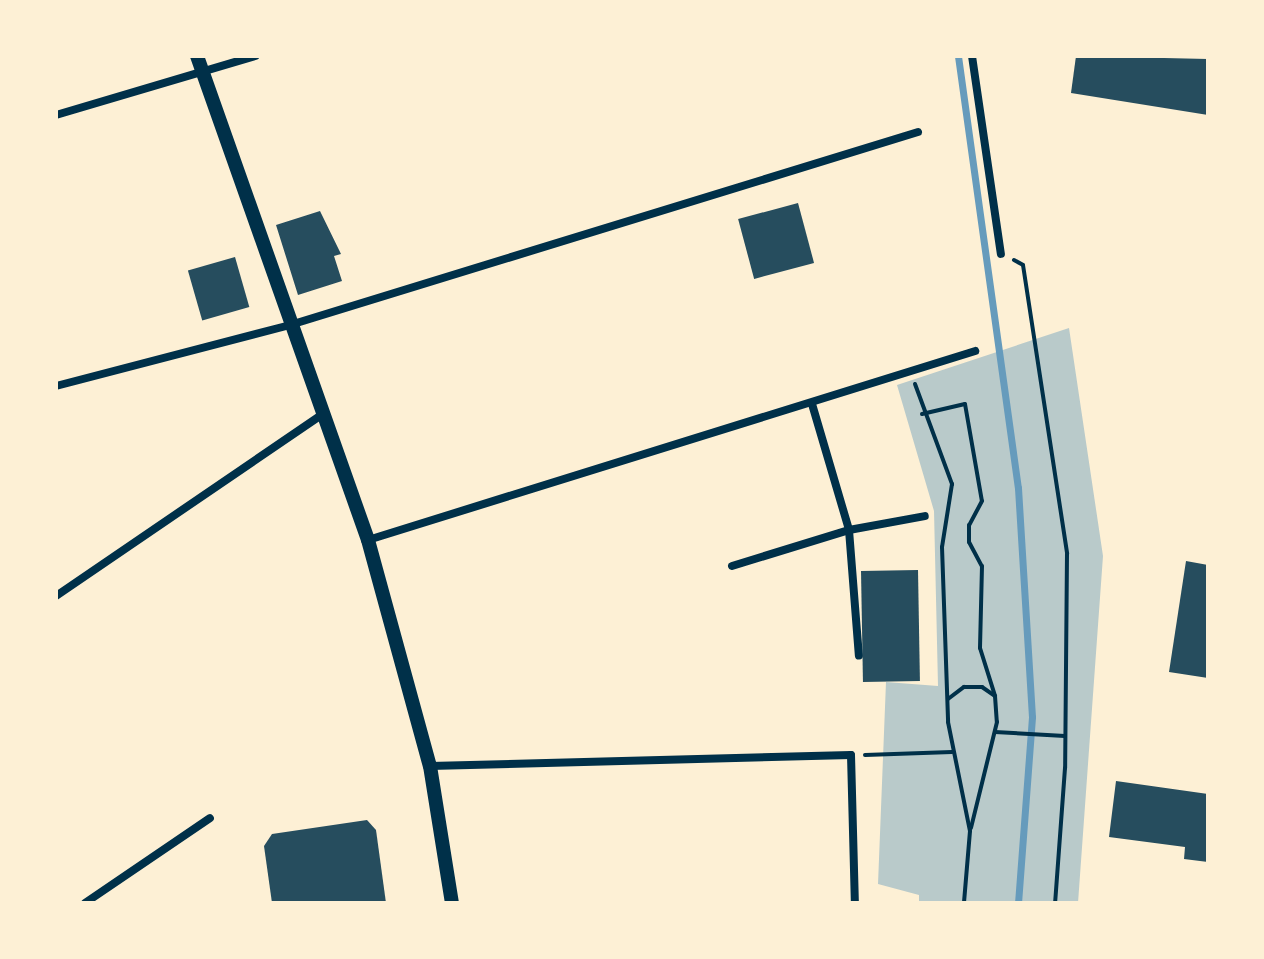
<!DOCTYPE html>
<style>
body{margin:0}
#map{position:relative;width:1264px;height:959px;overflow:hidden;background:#fdf0d5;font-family:Raleway,sans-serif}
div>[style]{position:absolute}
.green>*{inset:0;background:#b9caca}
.stream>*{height:7px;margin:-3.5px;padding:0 3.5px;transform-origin:3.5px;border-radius:3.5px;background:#669bbc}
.building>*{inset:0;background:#264d5e;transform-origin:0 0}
.path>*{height:4px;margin:-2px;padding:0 2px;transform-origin:2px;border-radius:2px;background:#003049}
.minor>*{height:8px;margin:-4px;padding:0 4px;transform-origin:4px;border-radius:4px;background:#003049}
.tertiary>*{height:14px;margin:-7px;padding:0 7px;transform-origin:7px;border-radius:7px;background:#003049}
span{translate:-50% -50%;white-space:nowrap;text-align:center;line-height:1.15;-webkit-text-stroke:7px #fdf0d5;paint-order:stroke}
.frame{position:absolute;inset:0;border:58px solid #fdf0d5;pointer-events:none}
</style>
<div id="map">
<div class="green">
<i style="clip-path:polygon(1069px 328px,1103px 556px,1078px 903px,919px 903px,919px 895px,878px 884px,886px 682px,938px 686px,934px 511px,897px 385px)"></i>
</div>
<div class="stream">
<i style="left:958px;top:56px;width:436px;rotate:82.1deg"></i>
<i style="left:1018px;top:488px;width:229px;rotate:86.5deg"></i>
<i style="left:1032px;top:717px;width:187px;rotate:94.3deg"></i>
</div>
<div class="building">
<i style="clip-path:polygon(1076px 56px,1208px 59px,1208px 115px,1071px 93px)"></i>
<i style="left:798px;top:203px;width:62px;height:62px;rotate:75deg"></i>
<i style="clip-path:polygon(320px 211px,341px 254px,334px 256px,342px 281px,298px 295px,276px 225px)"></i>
<i style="left:235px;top:257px;width:52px;height:49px;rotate:74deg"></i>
<i style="clip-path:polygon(1186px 561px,1208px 565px,1208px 678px,1169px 672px)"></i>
<i style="left:918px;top:570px;width:111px;height:57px;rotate:89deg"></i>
<i style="clip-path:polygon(1116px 781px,1208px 794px,1208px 862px,1184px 859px,1185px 847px,1109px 837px)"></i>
<i style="clip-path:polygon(367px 820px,376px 830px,386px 903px,272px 903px,264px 846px,272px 834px)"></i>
</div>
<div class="path">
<i style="left:1014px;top:260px;width:10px;rotate:29deg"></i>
<i style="left:1023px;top:265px;width:292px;rotate:81.3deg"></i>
<i style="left:1067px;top:554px;width:214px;rotate:90.5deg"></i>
<i style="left:1065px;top:768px;width:135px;rotate:94.2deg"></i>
<i style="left:915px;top:384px;width:107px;rotate:69.7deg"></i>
<i style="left:952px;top:484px;width:64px;rotate:99deg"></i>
<i style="left:942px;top:547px;width:175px;rotate:88deg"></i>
<i style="left:948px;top:722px;width:111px;rotate:78.6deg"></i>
<i style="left:970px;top:831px;width:72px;rotate:94.8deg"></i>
<i style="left:922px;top:414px;width:44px;rotate:-13.1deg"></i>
<i style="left:965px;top:404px;width:98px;rotate:80.1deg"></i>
<i style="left:982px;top:501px;width:27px;rotate:118deg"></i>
<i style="left:969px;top:525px;width:17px;rotate:90deg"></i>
<i style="left:969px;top:542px;width:27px;rotate:62deg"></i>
<i style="left:982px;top:566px;width:82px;rotate:91.4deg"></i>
<i style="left:980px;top:648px;width:50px;rotate:72.6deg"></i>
<i style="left:995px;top:696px;width:26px;rotate:86deg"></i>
<i style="left:997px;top:722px;width:109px;rotate:103.8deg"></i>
<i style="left:948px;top:699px;width:20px;rotate:-37deg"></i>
<i style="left:964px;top:687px;width:18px"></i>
<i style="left:982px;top:687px;width:16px;rotate:35deg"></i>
<i style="left:995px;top:732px;width:70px;rotate:3.3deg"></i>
<i style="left:865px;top:755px;width:87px;rotate:-2deg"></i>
</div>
<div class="minor">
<i style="left:972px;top:56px;width:200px;rotate:81.7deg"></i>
<i style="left:56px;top:115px;width:208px;rotate:-16.5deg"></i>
<i style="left:56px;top:386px;width:242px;rotate:-14.6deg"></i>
<i style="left:290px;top:325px;width:657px;rotate:-17.08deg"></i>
<i style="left:812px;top:404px;width:131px;rotate:73.6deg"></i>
<i style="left:849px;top:530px;width:126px;rotate:85.5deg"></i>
<i style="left:368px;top:540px;width:636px;rotate:-17.29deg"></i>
<i style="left:732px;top:566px;width:122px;rotate:-17.1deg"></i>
<i style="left:849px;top:530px;width:77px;rotate:-10.4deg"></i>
<i style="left:56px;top:596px;width:325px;rotate:-34.3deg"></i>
<i style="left:430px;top:766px;width:421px;rotate:-1.5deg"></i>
<i style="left:851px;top:755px;width:148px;rotate:88.5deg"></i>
<i style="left:85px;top:903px;width:151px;rotate:-34.2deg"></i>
</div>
<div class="tertiary">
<i style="left:197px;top:56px;width:513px;rotate:70.54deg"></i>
<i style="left:368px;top:540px;width:234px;rotate:74.7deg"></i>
<i style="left:430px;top:766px;width:139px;rotate:80.9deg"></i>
</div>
<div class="frame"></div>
</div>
